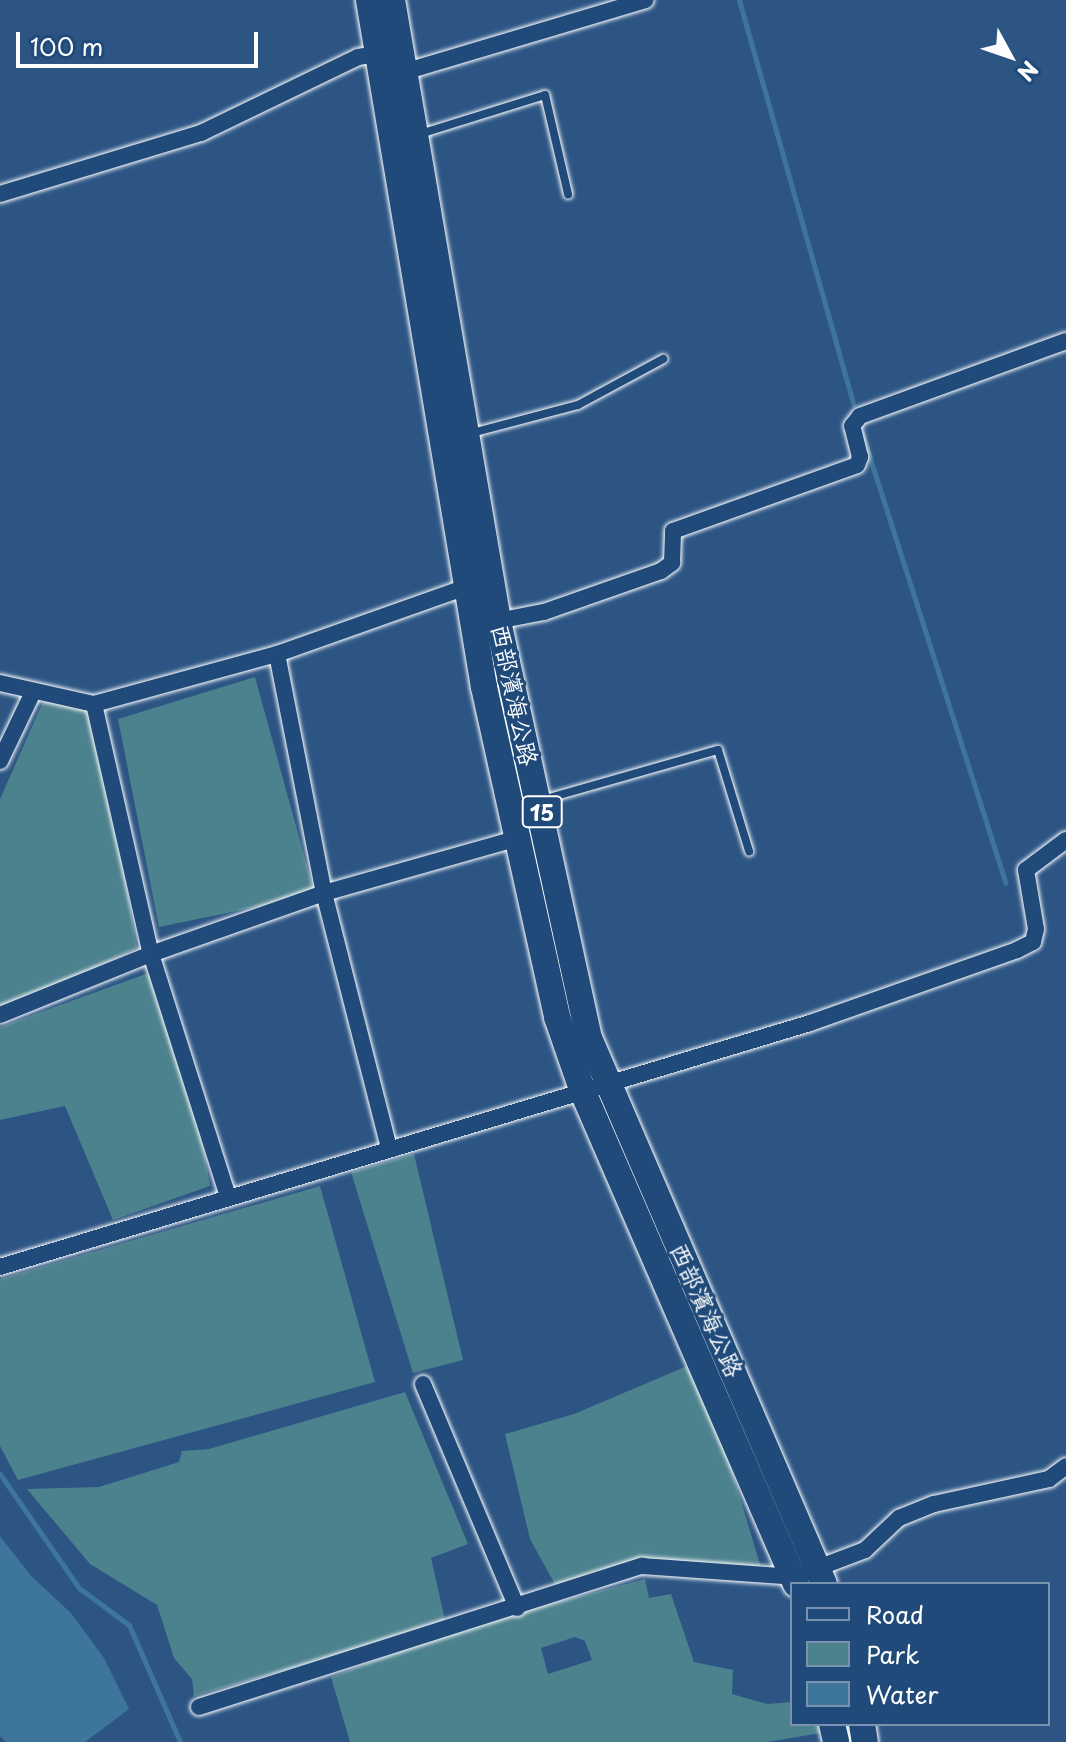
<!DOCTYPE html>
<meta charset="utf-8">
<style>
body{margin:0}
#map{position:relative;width:1066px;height:1742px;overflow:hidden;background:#2c5584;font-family:"Playpen Sans","LXGW WenKai TC",sans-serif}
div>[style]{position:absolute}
.green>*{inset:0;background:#4c818e}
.water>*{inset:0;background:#3e759b}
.stream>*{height:5px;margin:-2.5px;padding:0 2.5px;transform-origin:2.5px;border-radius:2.5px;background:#3e759b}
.roads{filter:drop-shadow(0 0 2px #fff) drop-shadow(0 0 2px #fff)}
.service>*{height:8px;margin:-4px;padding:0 4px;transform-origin:4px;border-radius:4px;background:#1f4a7a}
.minor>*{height:16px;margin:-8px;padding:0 8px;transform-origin:8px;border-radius:8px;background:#1f4a7a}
.primary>*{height:26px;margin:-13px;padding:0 13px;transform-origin:13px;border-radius:13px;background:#1f4a7a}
span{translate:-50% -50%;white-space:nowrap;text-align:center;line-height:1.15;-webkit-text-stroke:6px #1f4a7a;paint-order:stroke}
.shield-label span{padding:2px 6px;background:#1f4a7a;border:2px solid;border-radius:6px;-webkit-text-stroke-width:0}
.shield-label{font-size:22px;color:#fff;font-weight:700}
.street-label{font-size:24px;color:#fff}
.legend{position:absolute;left:790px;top:1582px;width:260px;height:144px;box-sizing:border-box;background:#1f4a7a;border:2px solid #7992af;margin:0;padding:10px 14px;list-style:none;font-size:24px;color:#fff}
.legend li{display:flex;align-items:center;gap:16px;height:40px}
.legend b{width:40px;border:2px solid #7992af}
.north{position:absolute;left:970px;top:16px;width:80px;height:80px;-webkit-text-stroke:6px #1f4a7a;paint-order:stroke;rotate:130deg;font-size:22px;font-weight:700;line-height:32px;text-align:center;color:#fff}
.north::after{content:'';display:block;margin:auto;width:28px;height:36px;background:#fff;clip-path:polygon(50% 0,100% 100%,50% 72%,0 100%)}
.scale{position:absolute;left:16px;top:32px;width:242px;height:36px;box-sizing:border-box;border:4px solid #fff;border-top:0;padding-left:10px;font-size:24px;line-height:28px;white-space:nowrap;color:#fff;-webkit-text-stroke:6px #1f4a7a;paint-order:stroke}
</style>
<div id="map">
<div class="green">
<i style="clip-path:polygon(255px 677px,315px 895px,159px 927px,118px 719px)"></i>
<i style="clip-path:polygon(46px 695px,97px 715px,137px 948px,0 1012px,0 799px)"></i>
<i style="clip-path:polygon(151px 972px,190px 1068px,210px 1186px,113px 1220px,65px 1106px,0 1120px,0 1027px)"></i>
<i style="clip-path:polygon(414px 1154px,463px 1360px,413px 1373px,351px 1172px)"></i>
<i style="clip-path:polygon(320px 1186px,375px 1382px,18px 1480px,0 1446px,0 1279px)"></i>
<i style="clip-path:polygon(699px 1361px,762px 1571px,635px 1561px,557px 1588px,530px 1539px,505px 1434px,574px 1414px)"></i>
<i style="clip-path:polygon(405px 1392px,468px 1544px,431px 1558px,446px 1624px,194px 1696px,192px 1679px,174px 1658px,157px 1605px,90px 1564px,27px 1489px,99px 1487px,179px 1462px,182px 1451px,209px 1449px)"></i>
<i style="clip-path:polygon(evenodd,645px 1579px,649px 1598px,671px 1594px,694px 1662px,733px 1670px,732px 1694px,767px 1704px,792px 1702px,792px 1724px,819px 1724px,821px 1733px,767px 1742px,350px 1742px,331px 1677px,468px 1626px,645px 1579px,575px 1637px,585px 1641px,592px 1660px,548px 1674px,541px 1648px,575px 1637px)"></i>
</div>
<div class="water">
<i style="clip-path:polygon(0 1536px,32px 1577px,71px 1613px,104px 1658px,129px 1709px,85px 1742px,6px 1742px,0 1736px)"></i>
</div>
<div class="stream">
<i style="left:739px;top:0;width:420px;rotate:74.2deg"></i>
<i style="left:862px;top:433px;width:472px;rotate:72.3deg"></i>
<i style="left:0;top:1474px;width:139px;rotate:55.3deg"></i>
<i style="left:79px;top:1588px;width:62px;rotate:36.5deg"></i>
<i style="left:129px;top:1625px;width:128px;rotate:66.4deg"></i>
</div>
<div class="roads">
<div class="service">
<i style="left:420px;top:134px;width:131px;rotate:-17.3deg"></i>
<i style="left:545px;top:95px;width:102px;rotate:76.9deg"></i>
<i style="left:468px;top:434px;width:114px;rotate:-14.8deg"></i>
<i style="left:578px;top:405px;width:97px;rotate:-28.4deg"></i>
<i style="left:542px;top:800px;width:183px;rotate:-15.9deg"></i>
<i style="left:718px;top:750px;width:106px;rotate:72.9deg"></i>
</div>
<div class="minor">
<i style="left:0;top:194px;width:210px;rotate:-16.9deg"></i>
<i style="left:201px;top:133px;width:174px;rotate:-25.8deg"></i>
<i style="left:358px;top:57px;width:20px;rotate:-9deg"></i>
<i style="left:378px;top:54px;width:32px;rotate:35deg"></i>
<i style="left:404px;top:72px;width:252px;rotate:-16.6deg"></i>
<i style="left:492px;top:622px;width:53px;rotate:-10.9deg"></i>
<i style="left:544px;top:612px;width:124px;rotate:-19.3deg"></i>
<i style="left:661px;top:571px;width:14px;rotate:-36deg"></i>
<i style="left:672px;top:563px;width:32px;rotate:-88deg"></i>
<i style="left:673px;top:531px;width:195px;rotate:-19.7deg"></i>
<i style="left:857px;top:465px;width:9px;rotate:-69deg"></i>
<i style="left:860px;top:457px;width:32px;rotate:-104deg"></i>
<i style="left:852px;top:426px;width:13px;rotate:-51deg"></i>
<i style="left:860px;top:416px;width:219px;rotate:-20deg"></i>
<i style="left:277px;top:654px;width:244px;rotate:78.9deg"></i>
<i style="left:324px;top:893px;width:263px;rotate:75.7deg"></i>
<i style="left:0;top:683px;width:96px;rotate:12.6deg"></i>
<i style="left:94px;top:704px;width:190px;rotate:-15.3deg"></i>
<i style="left:277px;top:654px;width:204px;rotate:-19.5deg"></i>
<i style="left:94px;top:704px;width:256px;rotate:77.2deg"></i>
<i style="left:151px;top:954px;width:255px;rotate:72.4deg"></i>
<i style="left:0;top:761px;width:76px;rotate:-64.4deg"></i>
<i style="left:0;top:1015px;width:163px;rotate:-22deg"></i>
<i style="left:151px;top:954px;width:183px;rotate:-19.4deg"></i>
<i style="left:324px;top:893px;width:198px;rotate:-15.8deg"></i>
<i style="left:515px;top:839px;width:8px;rotate:-60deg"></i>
<i style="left:0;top:1267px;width:846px;rotate:-16.76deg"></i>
<i style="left:810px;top:1023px;width:219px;rotate:-19.4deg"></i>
<i style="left:1017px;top:950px;width:18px;rotate:-27deg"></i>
<i style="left:1033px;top:942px;width:13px;rotate:-77deg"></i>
<i style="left:1036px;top:929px;width:60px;rotate:-99.6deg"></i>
<i style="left:1026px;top:870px;width:50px;rotate:-36.9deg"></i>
<i style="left:423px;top:1384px;width:243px;rotate:67.2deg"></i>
<i style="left:199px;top:1707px;width:465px;rotate:-17.7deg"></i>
<i style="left:642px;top:1566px;width:152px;rotate:4.1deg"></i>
<i style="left:794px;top:1577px;width:76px;rotate:-20.8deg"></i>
<i style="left:865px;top:1550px;width:47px;rotate:-43.3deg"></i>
<i style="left:899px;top:1518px;width:38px;rotate:-22deg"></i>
<i style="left:934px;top:1504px;width:118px;rotate:-12.3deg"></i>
<i style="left:1049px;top:1479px;width:21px;rotate:-37deg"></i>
</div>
<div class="primary">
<i style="left:369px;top:0;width:697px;rotate:80.5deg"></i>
<i style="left:484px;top:687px;width:338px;rotate:77.5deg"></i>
<i style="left:557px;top:1017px;width:79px;rotate:70.9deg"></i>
<i style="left:583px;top:1092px;width:536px;rotate:66.59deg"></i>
<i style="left:392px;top:0;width:630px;rotate:80.31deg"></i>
<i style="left:498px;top:621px;width:427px;rotate:77.7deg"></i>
<i style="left:589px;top:1038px;width:594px;rotate:66.71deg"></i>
<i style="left:832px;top:1724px;width:18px;rotate:77deg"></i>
<i style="left:862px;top:1724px;width:18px;rotate:81deg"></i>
</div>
</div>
<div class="shield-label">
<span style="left:542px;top:812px">15</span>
</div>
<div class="street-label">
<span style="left:515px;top:695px;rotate:78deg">西部濱海公路</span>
<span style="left:707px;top:1310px;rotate:66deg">西部濱海公路</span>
</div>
<ul class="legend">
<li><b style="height:10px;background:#1f4a7a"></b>Road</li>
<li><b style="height:22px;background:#4c818e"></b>Park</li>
<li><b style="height:22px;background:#3e759b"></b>Water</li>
</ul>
<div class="north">N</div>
<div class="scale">100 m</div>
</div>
